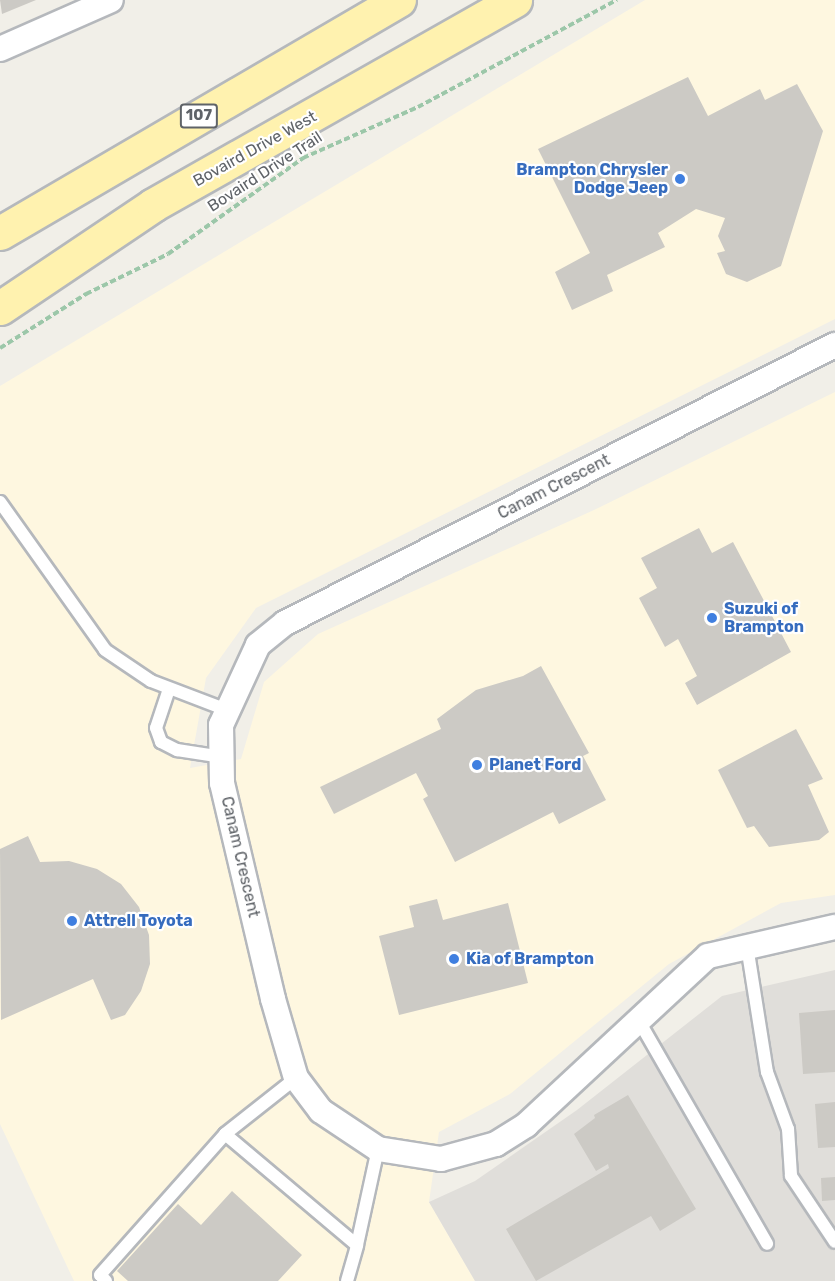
<!DOCTYPE html>
<html>
<head>
<meta charset="utf-8">
<style>
  body { margin:0 }
  #map { position:relative; width:835px; height:1281px; overflow:hidden; background:#f1efe8; font-family:Rubik,sans-serif }
  div>[style] { position:absolute }
  .commercial>* { inset:0; background:#fef7e0 }
  .industrial>* { inset:0; background:#e0deda }
  .building>* { inset:0; background:#cccac5 }
  .path>* { height:4px; margin-top:-2px; transform-origin:0; background:repeating-linear-gradient(90deg,#9cc7a9 0 6px,transparent 0 9px) }
  .roads { filter:drop-shadow(2px 0 #b5b8bc) drop-shadow(-2px 0 #b5b8bc) drop-shadow(0 2px #b5b8bc) drop-shadow(0 -2px #b5b8bc) }
  .lane>* { height:12px; margin:-6px; padding:0 6px; transform-origin:6px; border-radius:6px; background:#fff }
  .street>* { height:24px; margin:-12px; padding:0 12px; transform-origin:12px; border-radius:12px; background:#fff }
  .primary>* { height:33px; margin:-16.5px; padding:0 16.5px; transform-origin:16.5px; border-radius:16.5px; background:#fff2af }
  .dots>* { width:16px; height:16px; translate:-50% -50%; box-sizing:border-box; border:3px solid #fff; border-radius:50% }
  span { translate:-50% -50%; white-space:nowrap; text-align:center; line-height:1.15; -webkit-text-stroke:4.5px #fff; paint-order:stroke }
  .shield-label span { padding:2px 4px; background:#fff; border:2px solid; border-radius:4px; -webkit-text-stroke-width:0 }
  .shield-label { font-size:15px; color:#5f6368; font-weight:700 }
  .street-label { font-size:16px; color:#5f6368 }
  .shop-label { font-size:16px; color:#366cbe; font-weight:700 }
  .right { translate:-100% -50%; text-align:right }
  .left { translate:0 -50%; text-align:left }
</style>
</head>
<body>
<div id="map">
  <div class="commercial">
    <div style="clip-path:polygon(645px 0,835px 0,835px 319px,256px 608px,206px 678px,190px 768px,241px 759px,264px 682px,318px 634px,594px 510px,835px 392px,835px 895px,781px 903px,669px 964px,510px 1094px,439px 1132px,429px 1202px,475px 1281px,74px 1281px,0 1124px,0 386px)"></div>
  </div>
  <div class="industrial">
    <div style="clip-path:polygon(835px 970px,835px 1281px,475px 1281px,429px 1202px,475px 1181px,577px 1110px,722px 996px)"></div>
  </div>
  <div class="building">
    <div style="clip-path:polygon(0 0,36px 0,2px 14px)"></div>
    <div style="clip-path:polygon(688px 77px,708px 116px,760px 89px,765px 100px,797px 84px,823px 131px,781px 266px,747px 282px,726px 274px,717px 253px,725px 251px,718px 236px,725px 218px,696px 209px,658px 233px,665px 247px,607px 275px,613px 291px,572px 310px,555px 272px,590px 253px,538px 149px)"></div>
    <div style="clip-path:polygon(699px 528px,712px 553px,733px 542px,791px 652px,697px 705px,685px 683px,697px 676px,678px 639px,665px 647px,639px 598px,657px 588px,641px 558px)"></div>
    <div style="clip-path:polygon(541px 666px,589px 753px,583px 756px,606px 800px,559px 824px,553px 812px,455px 862px,423px 799px,428px 796px,416px 773px,334px 814px,320px 787px,441px 729px,437px 719px,476px 690px,523px 676px)"></div>
    <div style="clip-path:polygon(796px 729px,823px 779px,808px 785px,829px 832px,819px 840px,769px 847px,754px 826px,747px 828px,718px 770px)"></div>
    <div style="clip-path:polygon(28px 836px,40px 862px,69px 861px,97px 869px,121px 884px,139px 907px,149px 935px,150px 964px,141px 991px,125px 1015px,111px 1020px,93px 979px,1px 1020px,0 849px)"></div>
    <div style="clip-path:polygon(437px 899px,443px 920px,508px 903px,528px 983px,399px 1015px,379px 936px,414px 927px,409px 906px)"></div>
    <div style="clip-path:polygon(835px 1010px,835px 1072px,803px 1074px,799px 1013px)"></div>
    <div style="clip-path:polygon(628px 1095px,696px 1209px,660px 1231px,651px 1216px,536px 1281px,506px 1229px,609px 1168px,608px 1164px,596px 1171px,574px 1134px,595px 1118px,594px 1115px)"></div>
    <div style="clip-path:polygon(835px 1102px,835px 1147px,818px 1148px,815px 1104px)"></div>
    <div style="clip-path:polygon(835px 1177px,835px 1200px,822px 1201px,821px 1178px)"></div>
    <div style="clip-path:polygon(232px 1191px,302px 1255px,278px 1281px,128px 1281px,117px 1271px,178px 1204px,201px 1225px)"></div>
  </div>
  <div class="path">
    <div style="left:0;top:348px;width:102px;rotate:-32.1deg"></div>
    <div style="left:86px;top:294px;width:91px;rotate:-26deg"></div>
    <div style="left:168px;top:254px;width:166px;rotate:-35.4deg"></div>
    <div style="left:303px;top:158px;width:126px;rotate:-23.9deg"></div>
    <div style="left:418px;top:107px;width:226px;rotate:-28.3deg"></div>
  </div>
  <div class="roads">
    <div class="lane">
      <div style="left:0;top:502px;width:181px;rotate:54.6deg"></div>
      <div style="left:105px;top:650px;width:55px;rotate:34deg"></div>
      <div style="left:151px;top:681px;width:81px;rotate:20.9deg"></div>
      <div style="left:169px;top:689px;width:41px;rotate:108.4deg"></div>
      <div style="left:156px;top:728px;width:15px;rotate:70deg"></div>
      <div style="left:161px;top:742px;width:18px;rotate:27deg"></div>
      <div style="left:177px;top:750px;width:46px;rotate:8.8deg"></div>
      <div style="left:747px;top:946px;width:128px;rotate:81deg"></div>
      <div style="left:767px;top:1072px;width:61px;rotate:69.8deg"></div>
      <div style="left:788px;top:1129px;width:47px;rotate:86.3deg"></div>
      <div style="left:791px;top:1176px;width:79px;rotate:56.3deg"></div>
      <div style="left:639px;top:1021px;width:257px;rotate:60.1deg"></div>
      <div style="left:296px;top:1078px;width:90px;rotate:141.7deg"></div>
      <div style="left:225px;top:1134px;width:172px;rotate:40.1deg"></div>
      <div style="left:357px;top:1245px;width:98px;rotate:-77.7deg"></div>
      <div style="left:106px;top:1281px;width:8px;rotate:-135deg"></div>
      <div style="left:100px;top:1275px;width:188px;rotate:-48.4deg"></div>
      <div style="left:347px;top:1281px;width:37px;rotate:-74deg"></div>
    </div>
    <div class="street">
      <div style="left:0;top:49px;width:121px;rotate:-23.8deg"></div>
      <div style="left:835px;top:345px;width:616px;rotate:153.19deg"></div>
      <div style="left:285px;top:623px;width:35px;rotate:141deg"></div>
      <div style="left:258px;top:645px;width:88px;rotate:114.8deg"></div>
      <div style="left:221px;top:725px;width:58px;rotate:89deg"></div>
      <div style="left:222px;top:783px;width:222px;rotate:76.7deg"></div>
      <div style="left:273px;top:999px;width:82px;rotate:73.8deg"></div>
      <div style="left:296px;top:1078px;width:41px;rotate:52.9deg"></div>
      <div style="left:321px;top:1111px;width:69px;rotate:33.7deg"></div>
      <div style="left:378px;top:1149px;width:64px;rotate:9deg"></div>
      <div style="left:441px;top:1159px;width:57px;rotate:-15.3deg"></div>
      <div style="left:496px;top:1144px;width:36px;rotate:-32deg"></div>
      <div style="left:526px;top:1125px;width:248px;rotate:-42.9deg"></div>
      <div style="left:708px;top:956px;width:130px;rotate:-12.9deg"></div>
    </div>
    <div class="primary">
      <div style="left:0;top:233px;width:462px;rotate:-30.3deg"></div>
      <div style="left:0;top:308px;width:184px;rotate:-33.9deg"></div>
      <div style="left:153px;top:205px;width:416px;rotate:-29.5deg"></div>
    </div>
  </div>
  <div class="dots">
    <div style="left:680px;top:179px;background:#3f7fe0"></div>
    <div style="left:712px;top:618px;background:#3f7fe0"></div>
    <div style="left:477px;top:765px;background:#3f7fe0"></div>
    <div style="left:72px;top:921px;background:#3f7fe0"></div>
    <div style="left:454px;top:959px;background:#3f7fe0"></div>
  </div>
  <div class="shield-label">
    <span style="left:199px;top:116px">107</span>
  </div>
  <div class="street-label">
    <span style="left:255px;top:149px;rotate:-29deg">Bovaird Drive West</span>
    <span style="left:265px;top:172px;rotate:-33deg">Bovaird Drive Trail</span>
    <span style="left:554px;top:487px;rotate:-27deg">Canam Crescent</span>
    <span style="left:240px;top:857px;rotate:77deg">Canam Crescent</span>
  </div>
  <div class="shop-label">
    <span class="right" style="left:668px;top:179px">Brampton Chrysler<br>Dodge Jeep</span>
    <span class="left" style="left:724px;top:618px">Suzuki of<br>Brampton</span>
    <span class="left" style="left:489px;top:765px">Planet Ford</span>
    <span class="left" style="left:84px;top:921px">Attrell Toyota</span>
    <span class="left" style="left:466px;top:959px">Kia of Brampton</span>
  </div>
</div>
</body>
</html>
